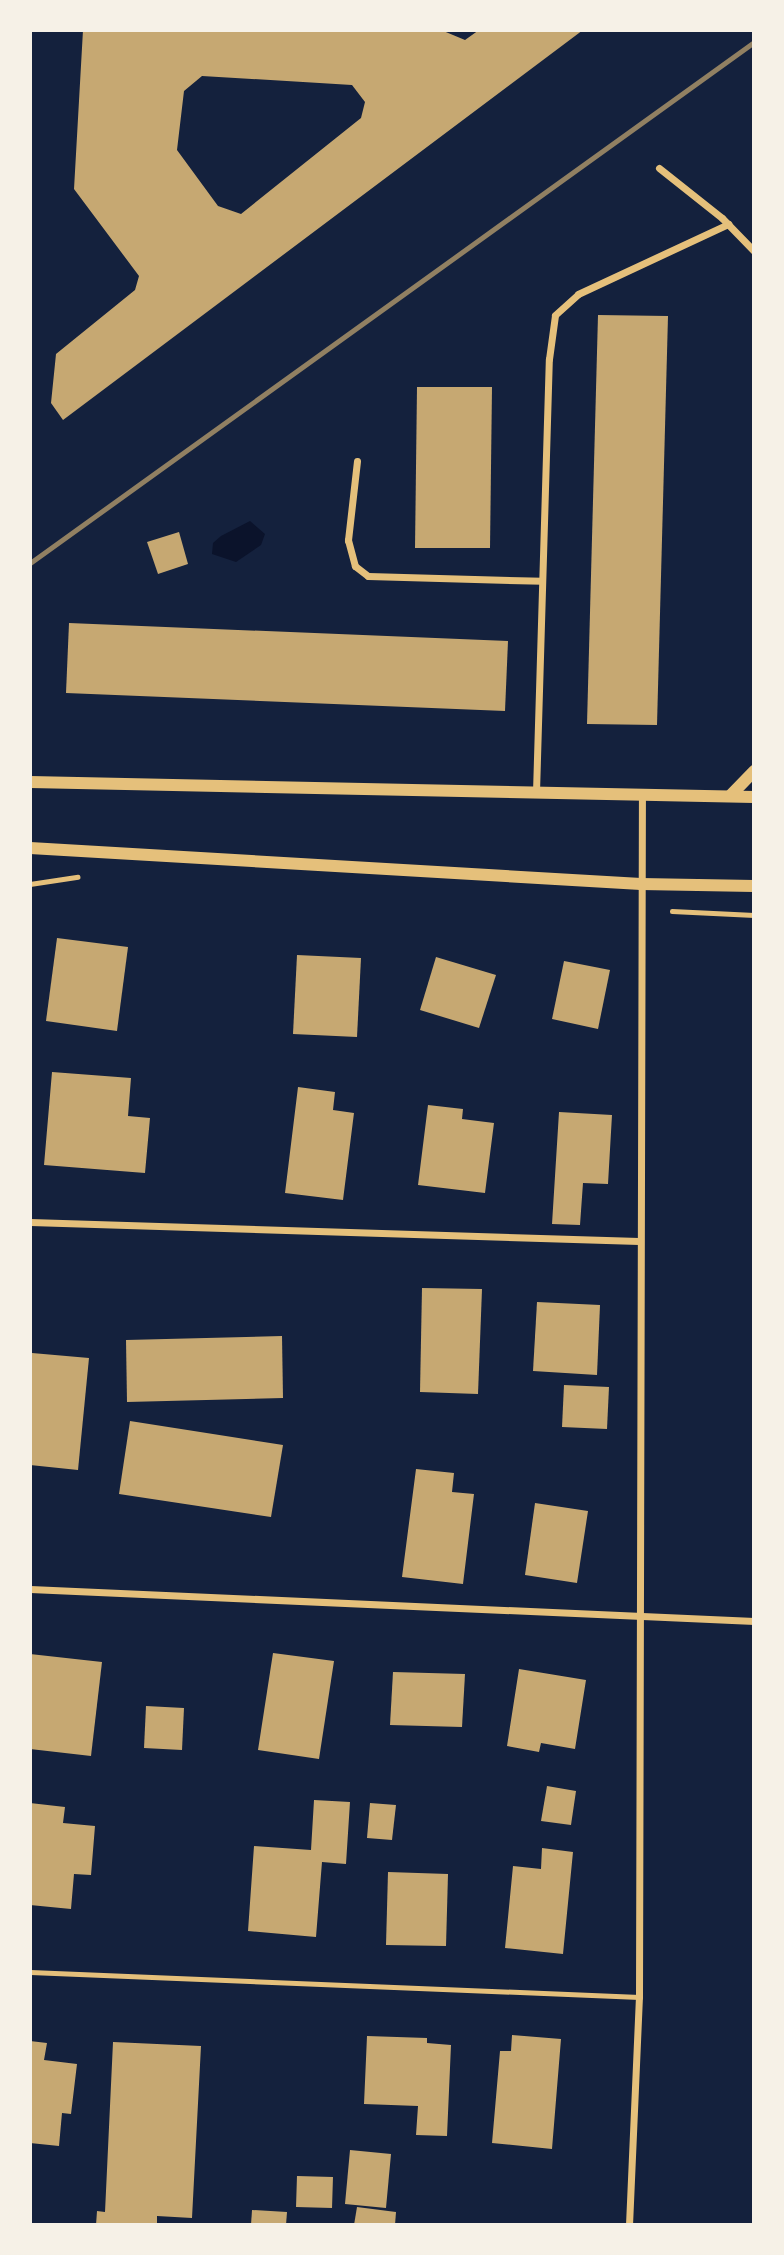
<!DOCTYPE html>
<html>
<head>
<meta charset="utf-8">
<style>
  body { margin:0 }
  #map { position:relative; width:784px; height:2255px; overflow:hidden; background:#14213d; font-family:"IBM Plex Sans",sans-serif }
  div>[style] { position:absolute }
  .water>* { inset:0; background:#0b132b }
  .building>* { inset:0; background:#c6a872 }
  .path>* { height:4.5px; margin:-2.25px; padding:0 2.25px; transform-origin:2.25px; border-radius:2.25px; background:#e5c07b }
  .service>* { height:5px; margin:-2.5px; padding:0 2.5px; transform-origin:2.5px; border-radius:2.5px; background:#e5c07b }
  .minor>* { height:7px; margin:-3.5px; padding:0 3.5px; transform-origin:3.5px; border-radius:3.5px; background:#e5c07b }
  .tertiary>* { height:12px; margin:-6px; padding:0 6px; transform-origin:6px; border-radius:6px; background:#e5c07b }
  .rail>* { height:5px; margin:-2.5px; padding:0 2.5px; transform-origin:2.5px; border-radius:2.5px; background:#918062 }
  span { translate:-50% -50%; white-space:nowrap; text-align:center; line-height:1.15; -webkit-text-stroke:5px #f6f1e7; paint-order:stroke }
  .frame { position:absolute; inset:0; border:32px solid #f6f1e7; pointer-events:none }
</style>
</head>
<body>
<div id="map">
  <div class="water">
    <div style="clip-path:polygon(250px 521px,265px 534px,261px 545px,236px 562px,212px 554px,213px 543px,221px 536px)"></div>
  </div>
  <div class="building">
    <div style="clip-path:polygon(evenodd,83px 30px,441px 30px,465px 40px,479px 30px,583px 30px,63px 420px,51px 403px,56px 354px,135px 290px,139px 276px,74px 189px,83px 30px,202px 76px,352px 85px,365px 102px,361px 118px,241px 214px,218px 206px,177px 150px,184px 91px,202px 76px)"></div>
    <div style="clip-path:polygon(598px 315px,668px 316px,657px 725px,587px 724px)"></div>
    <div style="clip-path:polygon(417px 387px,492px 387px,490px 548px,415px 548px)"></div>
    <div style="clip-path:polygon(179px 532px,188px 564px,158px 574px,147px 542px)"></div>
    <div style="clip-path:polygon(69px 623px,508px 641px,505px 711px,66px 693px)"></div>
    <div style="clip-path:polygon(57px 938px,128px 947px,117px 1031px,46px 1021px)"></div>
    <div style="clip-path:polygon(297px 955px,361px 958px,357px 1037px,293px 1034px)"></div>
    <div style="clip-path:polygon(436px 957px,496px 975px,479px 1028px,420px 1010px)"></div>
    <div style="clip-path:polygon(564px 961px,610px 970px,598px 1029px,552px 1019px)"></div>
    <div style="clip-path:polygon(52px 1072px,131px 1078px,128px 1116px,150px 1118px,145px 1173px,44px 1165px)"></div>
    <div style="clip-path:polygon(298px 1087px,335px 1092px,333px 1110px,354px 1113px,343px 1200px,285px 1193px)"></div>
    <div style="clip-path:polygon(428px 1105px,463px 1109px,462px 1119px,494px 1123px,485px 1193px,418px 1185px)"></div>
    <div style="clip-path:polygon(559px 1112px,612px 1115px,608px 1184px,583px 1183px,580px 1225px,552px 1224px)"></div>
    <div style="clip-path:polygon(422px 1288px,482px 1289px,478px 1394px,420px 1392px)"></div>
    <div style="clip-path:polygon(537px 1302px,600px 1305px,597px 1375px,533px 1371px)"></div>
    <div style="clip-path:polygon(282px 1336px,283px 1398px,127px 1402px,126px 1340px)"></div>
    <div style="clip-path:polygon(32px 1353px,89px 1358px,78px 1470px,30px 1465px)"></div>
    <div style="clip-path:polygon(564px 1385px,609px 1387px,607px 1429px,562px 1427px)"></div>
    <div style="clip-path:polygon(130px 1421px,283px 1445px,271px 1517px,119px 1494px)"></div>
    <div style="clip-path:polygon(416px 1469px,454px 1473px,452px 1492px,474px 1494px,463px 1584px,402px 1577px)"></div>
    <div style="clip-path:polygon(535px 1503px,588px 1511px,577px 1583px,525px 1575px)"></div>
    <div style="clip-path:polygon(273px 1653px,334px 1661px,319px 1759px,258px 1750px)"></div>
    <div style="clip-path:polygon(30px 1654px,102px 1662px,91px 1756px,30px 1749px)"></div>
    <div style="clip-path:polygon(519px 1669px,586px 1680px,575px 1749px,541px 1743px,539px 1752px,507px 1746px)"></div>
    <div style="clip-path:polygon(393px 1672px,465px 1674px,462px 1727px,390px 1725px)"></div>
    <div style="clip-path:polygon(146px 1706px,184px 1708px,182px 1750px,144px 1748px)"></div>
    <div style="clip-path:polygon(547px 1786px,576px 1791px,571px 1825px,541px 1821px)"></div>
    <div style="clip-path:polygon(314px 1800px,350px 1802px,346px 1864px,322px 1862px,316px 1937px,248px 1931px,254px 1846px,311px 1850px)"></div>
    <div style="clip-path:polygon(30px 1803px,65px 1807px,63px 1823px,95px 1826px,91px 1875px,74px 1874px,71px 1909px,30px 1905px)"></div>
    <div style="clip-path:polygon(370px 1803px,396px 1805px,392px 1840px,367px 1838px)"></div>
    <div style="clip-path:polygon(542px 1848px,573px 1852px,563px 1954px,505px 1948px,513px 1866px,541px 1869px)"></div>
    <div style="clip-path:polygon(388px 1872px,448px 1874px,446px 1946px,386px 1945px)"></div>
    <div style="clip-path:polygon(512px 2035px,561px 2039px,552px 2149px,492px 2143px,500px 2051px,511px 2051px)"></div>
    <div style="clip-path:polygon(367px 2036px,427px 2038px,427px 2043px,451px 2045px,447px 2136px,416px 2135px,418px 2106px,364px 2104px)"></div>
    <div style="clip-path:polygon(30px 2041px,47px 2043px,44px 2060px,77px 2064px,71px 2114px,62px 2113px,59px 2146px,30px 2143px)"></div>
    <div style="clip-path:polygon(113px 2042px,201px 2046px,192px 2218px,157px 2216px,157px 2224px,150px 2225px,96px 2225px,97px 2211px,105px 2212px)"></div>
    <div style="clip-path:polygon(350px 2150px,391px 2154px,386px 2208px,345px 2204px)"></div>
    <div style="clip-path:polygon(297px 2176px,333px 2177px,332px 2208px,296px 2207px)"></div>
    <div style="clip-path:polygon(357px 2207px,396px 2212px,395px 2225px,354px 2225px)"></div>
    <div style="clip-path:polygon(252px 2210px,287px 2212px,286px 2225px,251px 2225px)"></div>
  </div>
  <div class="path">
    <div style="left:30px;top:884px;width:48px;rotate:-8.5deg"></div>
    <div style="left:672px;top:911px;width:82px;rotate:2.8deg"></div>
  </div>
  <div class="service">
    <div style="left:30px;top:1972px;width:610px;rotate:2.35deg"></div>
  </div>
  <div class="minor">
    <div style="left:659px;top:168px;width:80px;rotate:38.4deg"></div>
    <div style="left:722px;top:218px;width:46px;rotate:45.9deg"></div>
    <div style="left:357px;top:461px;width:80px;rotate:96.5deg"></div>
    <div style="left:348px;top:540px;width:27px;rotate:75deg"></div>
    <div style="left:355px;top:566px;width:16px;rotate:38deg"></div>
    <div style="left:368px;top:576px;width:174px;rotate:1.6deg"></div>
    <div style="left:536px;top:792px;width:433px;rotate:-88.3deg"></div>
    <div style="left:549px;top:359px;width:44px;rotate:-82.2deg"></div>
    <div style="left:555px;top:315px;width:31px;rotate:-42deg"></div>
    <div style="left:578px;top:294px;width:166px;rotate:-25deg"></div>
    <div style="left:30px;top:1222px;width:609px;rotate:1.79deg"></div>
    <div style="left:30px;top:1589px;width:725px;rotate:2.53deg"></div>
    <div style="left:629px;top:2225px;width:228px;rotate:-87.5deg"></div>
    <div style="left:639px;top:1997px;width:1203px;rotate:-89.86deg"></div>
  </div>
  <div class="tertiary">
    <div style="left:30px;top:782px;width:724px;rotate:1.19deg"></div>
    <div style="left:730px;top:796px;width:35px;rotate:-46deg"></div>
    <div style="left:30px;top:848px;width:612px;rotate:3.37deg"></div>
    <div style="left:641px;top:884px;width:113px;rotate:1deg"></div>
  </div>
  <div class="rail">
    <div style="left:30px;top:563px;width:892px;rotate:-35.74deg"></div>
  </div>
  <div class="frame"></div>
</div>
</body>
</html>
